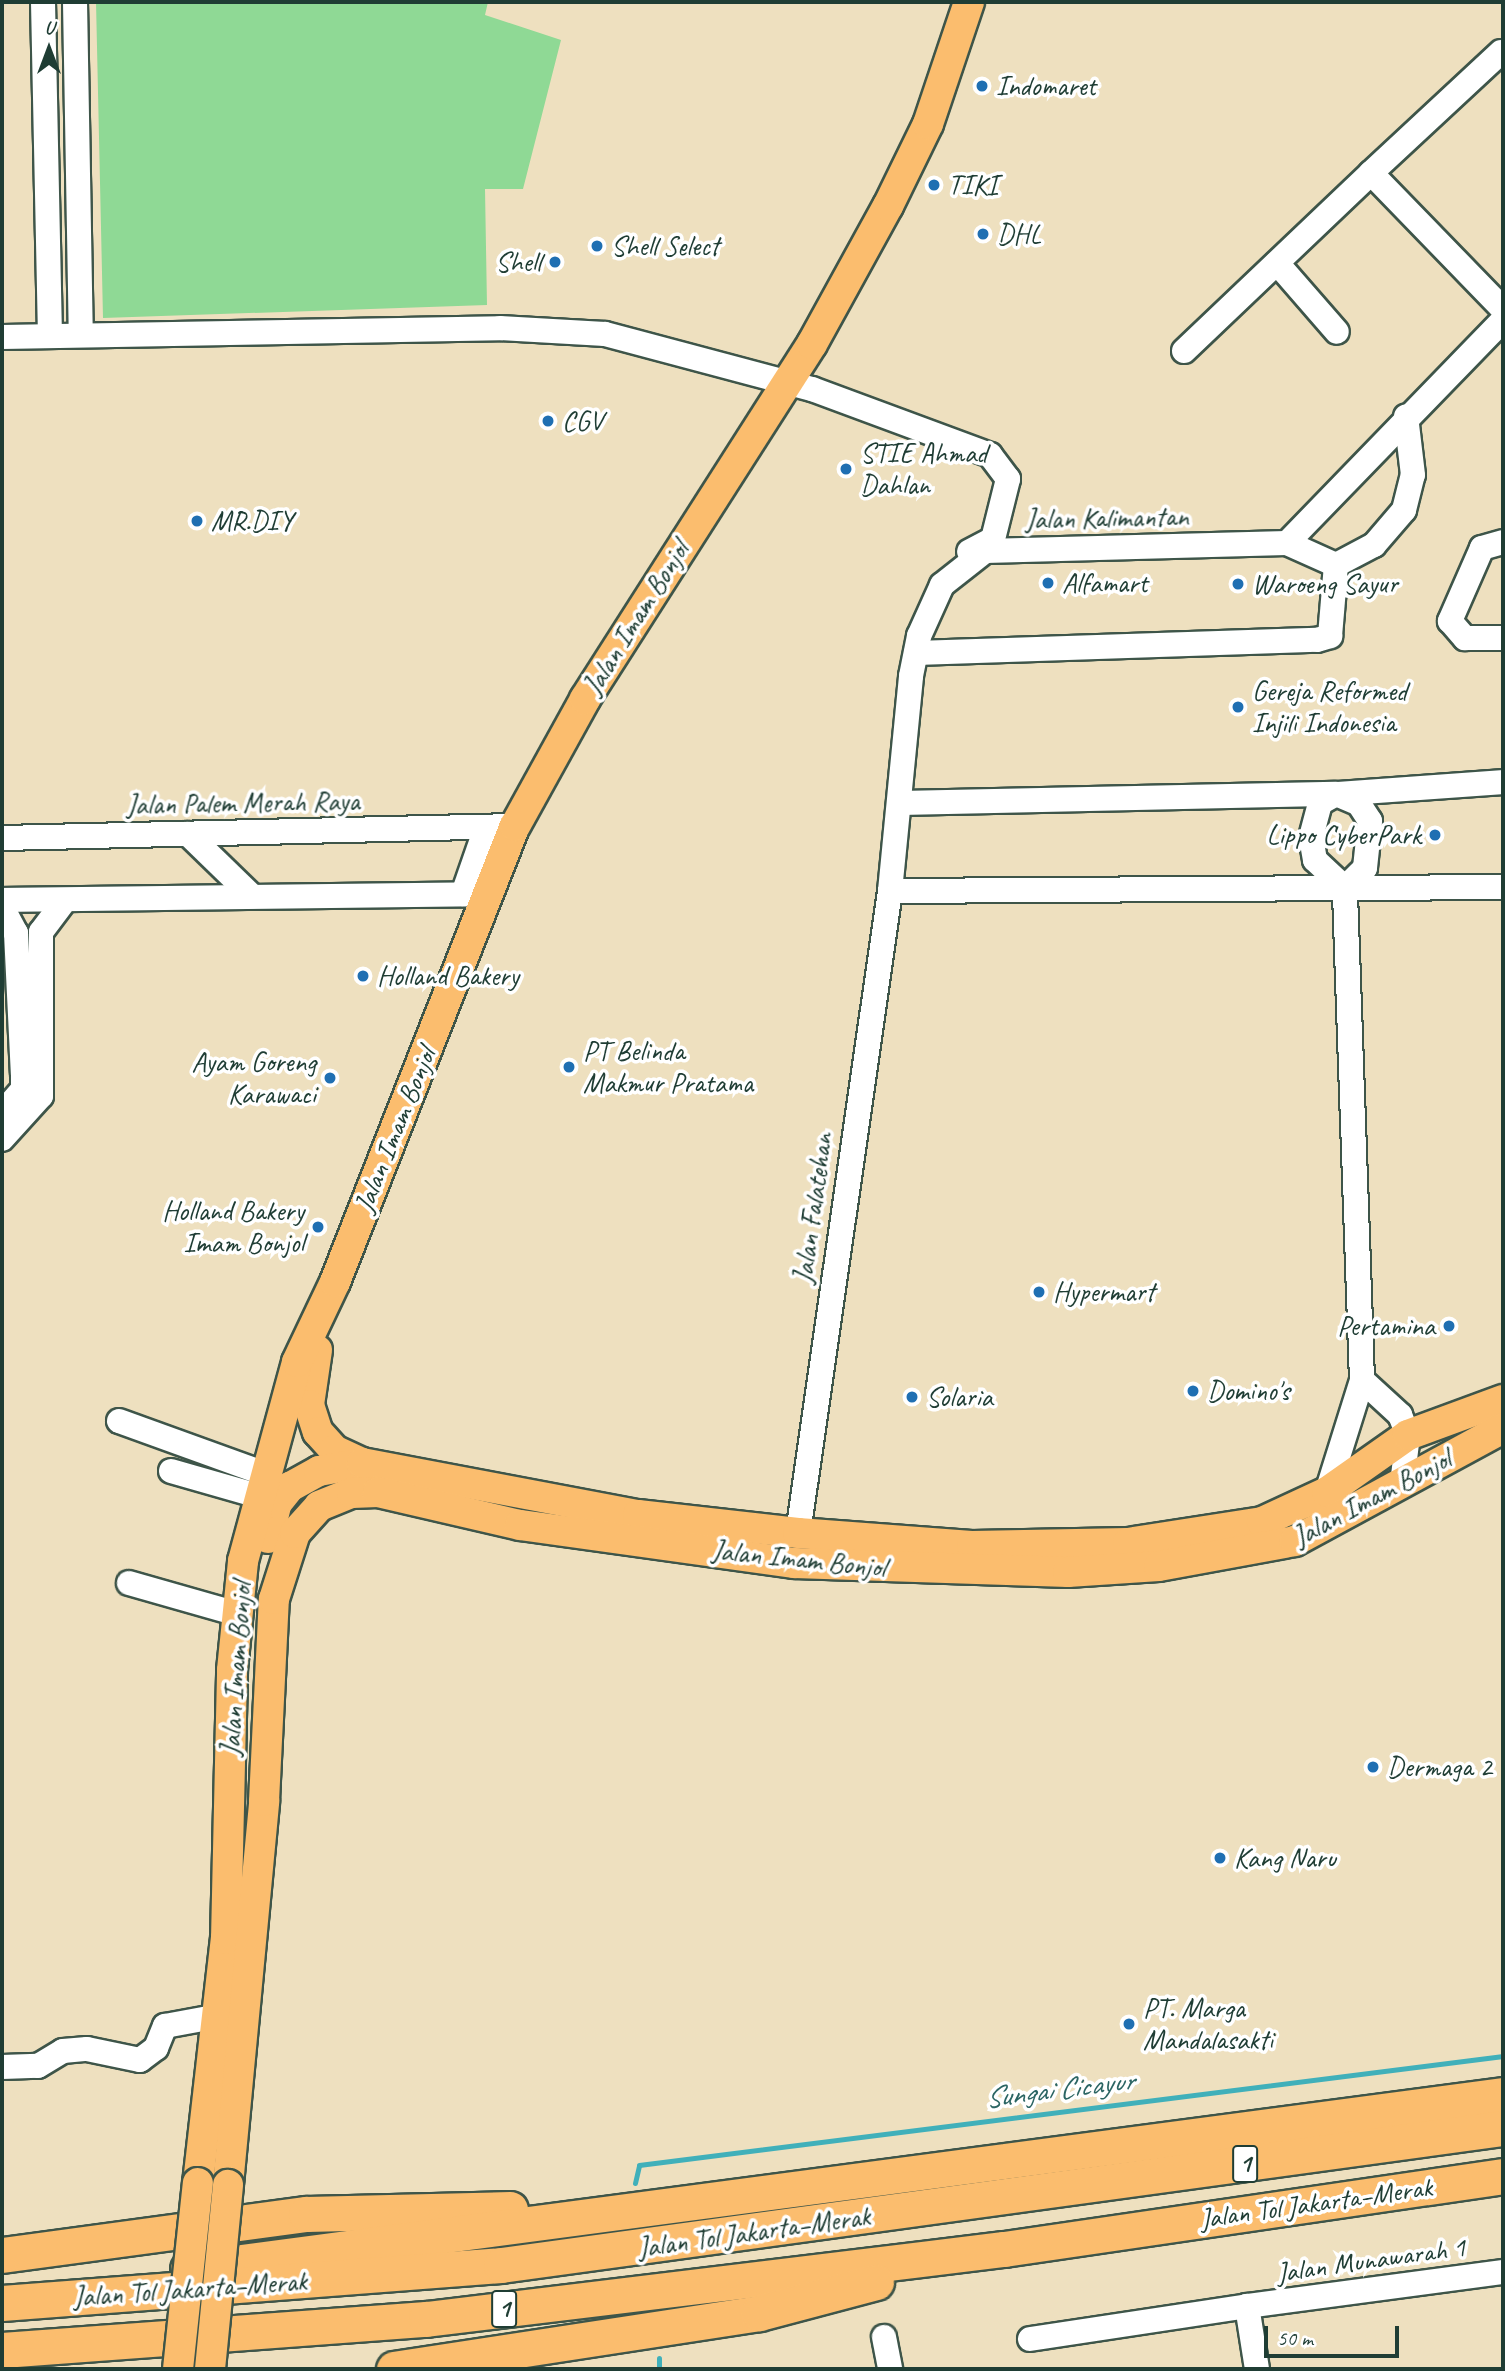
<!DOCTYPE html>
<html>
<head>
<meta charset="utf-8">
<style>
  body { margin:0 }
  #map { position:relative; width:1505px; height:2371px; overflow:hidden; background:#eee0bf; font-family:Caveat,sans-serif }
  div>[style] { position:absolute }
  .green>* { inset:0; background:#8fd995 }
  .stream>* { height:5px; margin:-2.5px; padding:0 2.5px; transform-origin:2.5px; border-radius:2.5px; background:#40b0ba }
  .roads { filter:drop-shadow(2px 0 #3e5549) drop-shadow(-2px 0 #3e5549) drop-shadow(0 2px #3e5549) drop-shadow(0 -2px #3e5549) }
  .minor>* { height:24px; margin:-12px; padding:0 12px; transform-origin:12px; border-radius:12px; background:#fff }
  .major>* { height:30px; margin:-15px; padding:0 15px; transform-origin:15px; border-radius:15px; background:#fbbd6e }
  .highway>* { height:35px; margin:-17.5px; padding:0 17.5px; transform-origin:17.5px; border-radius:17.5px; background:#fbbd6e }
  .bridges { filter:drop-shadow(2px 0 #3e5549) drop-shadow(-2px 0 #3e5549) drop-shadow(0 2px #3e5549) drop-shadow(0 -2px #3e5549) }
  .major-bridge>* { height:30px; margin:-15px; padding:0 15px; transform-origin:15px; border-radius:15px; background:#fbbd6e }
  .dots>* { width:19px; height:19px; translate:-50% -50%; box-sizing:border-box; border:4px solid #fff; border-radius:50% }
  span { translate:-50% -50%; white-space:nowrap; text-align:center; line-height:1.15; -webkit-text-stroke:7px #fff; paint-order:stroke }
  .shield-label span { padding:2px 5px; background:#fff; border:2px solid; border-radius:5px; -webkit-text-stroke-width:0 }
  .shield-label { font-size:26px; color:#1f3d34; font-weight:700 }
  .poi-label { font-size:28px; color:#1f3d34 }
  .left { translate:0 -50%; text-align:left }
  .right { translate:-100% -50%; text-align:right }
  .street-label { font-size:28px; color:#1f3d34 }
  .water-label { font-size:30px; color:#2b6563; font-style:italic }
  .frame { position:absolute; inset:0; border:4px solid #1f3d34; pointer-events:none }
  .north { position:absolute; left:14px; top:14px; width:70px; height:70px; -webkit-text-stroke:5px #fff; paint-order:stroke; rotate:0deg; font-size:19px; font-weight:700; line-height:28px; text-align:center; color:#1f3d34 }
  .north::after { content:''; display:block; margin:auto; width:24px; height:32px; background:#1f3d34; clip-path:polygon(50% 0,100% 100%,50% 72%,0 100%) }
  .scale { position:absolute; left:1264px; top:2326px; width:135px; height:32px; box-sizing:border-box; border:4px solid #1f3d34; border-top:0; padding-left:9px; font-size:21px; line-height:24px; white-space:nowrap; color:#1f3d34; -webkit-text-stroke:5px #fff; paint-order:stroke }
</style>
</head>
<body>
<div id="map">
  <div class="green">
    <div style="clip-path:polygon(96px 2px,488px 2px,485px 15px,561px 40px,523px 189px,485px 189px,487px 305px,103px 318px)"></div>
  </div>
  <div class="stream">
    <div style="left:635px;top:2183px;width:18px;rotate:-77deg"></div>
    <div style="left:639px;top:2165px;width:871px;rotate:-7.19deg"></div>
    <div style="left:659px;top:2358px;width:11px;rotate:90deg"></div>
  </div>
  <div class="roads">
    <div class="minor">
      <div style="left:43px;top:2px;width:334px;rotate:88.8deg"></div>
      <div style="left:75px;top:2px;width:333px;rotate:89deg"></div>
      <div style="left:1501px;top:52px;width:178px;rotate:137.1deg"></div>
      <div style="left:1371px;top:173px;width:190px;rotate:45.9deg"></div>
      <div style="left:1277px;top:263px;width:91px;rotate:49deg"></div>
      <div style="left:2px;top:337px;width:498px;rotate:-1deg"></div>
      <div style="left:500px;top:328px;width:105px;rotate:3.3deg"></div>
      <div style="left:605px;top:334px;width:214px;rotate:14.9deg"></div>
      <div style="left:812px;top:389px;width:190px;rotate:20.3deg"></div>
      <div style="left:990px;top:455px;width:30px;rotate:53deg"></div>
      <div style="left:1008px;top:479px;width:62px;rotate:104deg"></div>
      <div style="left:993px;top:539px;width:27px;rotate:152deg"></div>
      <div style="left:1184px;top:351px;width:258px;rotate:-43.6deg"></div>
      <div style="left:1503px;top:542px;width:22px;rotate:164deg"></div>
      <div style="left:1482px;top:548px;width:80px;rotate:113.7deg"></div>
      <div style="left:1450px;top:621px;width:23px;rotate:49deg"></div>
      <div style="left:1465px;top:638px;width:38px"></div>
      <div style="left:1287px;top:543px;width:310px;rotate:-45.9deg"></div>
      <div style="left:1336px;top:565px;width:43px;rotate:-27.8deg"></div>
      <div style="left:1374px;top:545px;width:46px;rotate:-49.4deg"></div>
      <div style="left:1404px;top:510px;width:36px;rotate:-76deg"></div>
      <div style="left:1413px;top:475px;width:59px;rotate:-96.8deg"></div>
      <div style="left:916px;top:653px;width:401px;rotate:-1.9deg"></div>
      <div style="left:1317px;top:640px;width:14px;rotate:-17deg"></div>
      <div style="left:1330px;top:636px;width:71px;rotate:-85.2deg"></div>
      <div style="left:900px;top:803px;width:436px;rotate:-1.2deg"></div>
      <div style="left:1336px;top:794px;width:25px;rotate:23deg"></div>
      <div style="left:1359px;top:804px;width:20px;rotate:57deg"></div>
      <div style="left:1370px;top:821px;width:47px;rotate:96.1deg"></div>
      <div style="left:1365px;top:868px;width:28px;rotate:135deg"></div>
      <div style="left:188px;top:834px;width:89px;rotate:44.1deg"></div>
      <div style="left:2px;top:838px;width:513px;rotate:-1.34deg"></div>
      <div style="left:1345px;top:888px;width:41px;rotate:-137deg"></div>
      <div style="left:1315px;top:860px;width:23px;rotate:-100deg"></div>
      <div style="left:1311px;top:837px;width:35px;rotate:-75deg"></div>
      <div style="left:1320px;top:803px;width:18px;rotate:-29deg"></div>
      <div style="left:1336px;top:794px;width:167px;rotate:-4.1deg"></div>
      <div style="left:890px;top:891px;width:613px;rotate:-0.37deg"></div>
      <div style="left:463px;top:894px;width:70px;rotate:-70.8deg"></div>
      <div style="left:2px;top:900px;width:484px;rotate:-0.7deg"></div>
      <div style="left:2px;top:907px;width:30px;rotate:62deg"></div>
      <div style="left:16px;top:933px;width:141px;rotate:87.2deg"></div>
      <div style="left:23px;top:1074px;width:15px;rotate:90deg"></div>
      <div style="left:23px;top:1089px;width:32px;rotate:131deg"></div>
      <div style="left:2px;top:1139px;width:58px;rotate:-47.8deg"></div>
      <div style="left:41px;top:1096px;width:164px;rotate:-90deg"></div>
      <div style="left:41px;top:932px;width:40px;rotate:-53deg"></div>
      <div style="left:1362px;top:1380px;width:52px;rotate:42.6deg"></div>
      <div style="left:1400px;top:1415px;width:22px;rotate:68deg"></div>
      <div style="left:1408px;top:1435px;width:49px;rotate:97deg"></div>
      <div style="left:119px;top:1421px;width:153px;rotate:19.9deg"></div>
      <div style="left:171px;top:1471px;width:91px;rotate:16deg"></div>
      <div style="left:1327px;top:1492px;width:117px;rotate:-72.6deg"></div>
      <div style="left:1362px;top:1380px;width:492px;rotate:-92deg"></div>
      <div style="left:798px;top:1533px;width:649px;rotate:-81.84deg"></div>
      <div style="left:890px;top:891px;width:216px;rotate:-84.4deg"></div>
      <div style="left:911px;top:676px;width:41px;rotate:-78.7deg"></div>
      <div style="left:919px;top:636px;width:56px;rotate:-65.7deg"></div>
      <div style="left:942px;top:585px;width:55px;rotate:-38.3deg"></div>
      <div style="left:985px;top:551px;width:302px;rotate:-1.5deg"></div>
      <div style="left:1287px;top:543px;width:54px;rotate:24.2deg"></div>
      <div style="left:129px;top:1583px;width:113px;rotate:15.9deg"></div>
      <div style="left:2px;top:2067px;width:36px;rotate:-2deg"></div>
      <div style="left:38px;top:2066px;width:29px;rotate:-31deg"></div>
      <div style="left:63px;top:2051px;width:24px;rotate:-5deg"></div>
      <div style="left:87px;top:2049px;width:54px;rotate:11.7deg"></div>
      <div style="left:140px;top:2060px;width:20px;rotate:-37deg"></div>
      <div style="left:156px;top:2048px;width:24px;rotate:-68deg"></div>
      <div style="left:165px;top:2026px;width:55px;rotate:-10.5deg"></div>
      <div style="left:884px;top:2337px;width:33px;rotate:79deg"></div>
      <div style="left:1030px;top:2339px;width:219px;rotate:-8.6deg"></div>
      <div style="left:1257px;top:2369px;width:64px;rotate:-99deg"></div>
      <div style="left:1247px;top:2306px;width:258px;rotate:-7.6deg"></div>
    </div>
    <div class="major">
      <div style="left:317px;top:1350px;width:56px;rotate:98.3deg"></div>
      <div style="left:309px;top:1405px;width:28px;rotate:72deg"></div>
      <div style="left:318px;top:1432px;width:24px;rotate:48deg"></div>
      <div style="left:334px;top:1450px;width:31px;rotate:25deg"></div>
      <div style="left:268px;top:1538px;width:36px;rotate:-76deg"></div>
      <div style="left:277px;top:1503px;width:21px;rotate:-51deg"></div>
      <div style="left:290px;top:1487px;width:33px;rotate:-29deg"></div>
      <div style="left:319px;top:1471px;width:44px;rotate:-10.5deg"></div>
      <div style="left:362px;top:1463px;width:281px;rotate:10.7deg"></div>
      <div style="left:638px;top:1515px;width:161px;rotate:6.4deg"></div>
      <div style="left:798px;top:1533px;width:174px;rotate:4.3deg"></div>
      <div style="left:972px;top:1546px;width:156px;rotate:-1.1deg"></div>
      <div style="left:1128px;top:1543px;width:136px;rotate:-8.9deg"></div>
      <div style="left:1262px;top:1522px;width:72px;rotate:-24.8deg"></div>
      <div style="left:1327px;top:1492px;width:99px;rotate:-35.1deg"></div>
      <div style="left:1408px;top:1435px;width:101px;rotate:-20.2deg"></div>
      <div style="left:198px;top:2183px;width:246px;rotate:-83.5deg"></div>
      <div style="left:226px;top:1939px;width:269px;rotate:-88.7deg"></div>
      <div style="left:232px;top:1670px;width:110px;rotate:-84.2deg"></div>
      <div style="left:243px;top:1561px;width:206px;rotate:-74.8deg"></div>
      <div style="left:297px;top:1362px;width:89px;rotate:-64.6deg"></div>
      <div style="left:335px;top:1282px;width:490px;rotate:-68.5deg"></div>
      <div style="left:515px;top:826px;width:145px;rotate:-61.1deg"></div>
      <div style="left:585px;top:699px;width:421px;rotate:-57.4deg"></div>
      <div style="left:812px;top:344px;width:158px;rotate:-61.2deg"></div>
      <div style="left:888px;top:206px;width:91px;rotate:-64deg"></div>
      <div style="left:928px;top:124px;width:129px;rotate:-71.4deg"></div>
      <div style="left:228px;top:2185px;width:386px;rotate:-84.6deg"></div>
      <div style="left:264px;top:1801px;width:202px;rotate:-87.2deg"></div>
      <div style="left:274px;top:1599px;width:69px;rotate:-72.3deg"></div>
      <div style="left:295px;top:1533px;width:36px;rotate:-48deg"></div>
      <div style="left:319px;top:1506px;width:35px;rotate:-22deg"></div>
      <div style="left:352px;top:1493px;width:26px;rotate:-2deg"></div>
      <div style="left:378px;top:1492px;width:146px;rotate:13.1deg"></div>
      <div style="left:520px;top:1525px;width:277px;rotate:7.9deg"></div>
      <div style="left:794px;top:1563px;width:274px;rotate:1.9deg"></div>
      <div style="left:1068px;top:1572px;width:91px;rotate:-3.8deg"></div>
      <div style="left:1159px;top:1566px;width:138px;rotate:-10.4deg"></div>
      <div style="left:1295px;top:1541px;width:237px;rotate:-28.5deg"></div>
    </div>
    <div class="highway">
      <div style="left:2px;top:2255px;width:307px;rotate:-7.7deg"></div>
      <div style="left:306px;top:2214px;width:204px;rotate:-1.4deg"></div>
      <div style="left:188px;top:2269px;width:1326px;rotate:-7.54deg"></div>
      <div style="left:2px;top:2303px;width:500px;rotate:-4.35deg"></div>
      <div style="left:501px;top:2265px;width:1011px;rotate:-7.79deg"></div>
      <div style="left:2px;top:2350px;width:425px;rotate:-4.2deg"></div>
      <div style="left:426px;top:2319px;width:582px;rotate:-6.91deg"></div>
      <div style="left:1004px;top:2249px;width:504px;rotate:-8.32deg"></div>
      <div style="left:394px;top:2369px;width:369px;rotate:-8.7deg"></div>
      <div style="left:759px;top:2313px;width:121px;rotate:-14.8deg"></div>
    </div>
  </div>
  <div class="bridges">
    <div class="major-bridge">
      <div style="left:178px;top:2369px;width:187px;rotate:-83.9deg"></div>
      <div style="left:210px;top:2369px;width:185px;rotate:-84.4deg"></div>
    </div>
  </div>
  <div class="dots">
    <div style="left:982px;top:86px;background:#1f6fb2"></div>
    <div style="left:934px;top:185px;background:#1f6fb2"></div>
    <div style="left:983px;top:234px;background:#1f6fb2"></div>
    <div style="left:597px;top:246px;background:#1f6fb2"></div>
    <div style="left:555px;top:262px;background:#1f6fb2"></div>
    <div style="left:548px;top:421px;background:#1f6fb2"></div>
    <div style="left:846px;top:469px;background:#1f6fb2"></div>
    <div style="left:197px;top:521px;background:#1f6fb2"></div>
    <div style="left:1048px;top:583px;background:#1f6fb2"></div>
    <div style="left:1238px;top:584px;background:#1f6fb2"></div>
    <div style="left:1238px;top:707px;background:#1f6fb2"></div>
    <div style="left:1435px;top:835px;background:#1f6fb2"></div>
    <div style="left:363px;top:976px;background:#1f6fb2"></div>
    <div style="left:569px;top:1067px;background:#1f6fb2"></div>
    <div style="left:330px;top:1078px;background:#1f6fb2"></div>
    <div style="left:318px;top:1227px;background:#1f6fb2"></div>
    <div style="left:1039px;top:1292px;background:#1f6fb2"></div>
    <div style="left:1449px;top:1326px;background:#1f6fb2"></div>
    <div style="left:1193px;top:1391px;background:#1f6fb2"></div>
    <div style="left:912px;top:1397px;background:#1f6fb2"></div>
    <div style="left:1373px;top:1767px;background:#1f6fb2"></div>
    <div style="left:1220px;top:1858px;background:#1f6fb2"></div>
    <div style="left:1129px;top:2024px;background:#1f6fb2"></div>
  </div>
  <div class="shield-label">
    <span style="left:1245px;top:2164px">1</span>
    <span style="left:504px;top:2309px">1</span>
  </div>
  <div class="poi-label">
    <span class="left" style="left:996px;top:86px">Indomaret</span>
    <span class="left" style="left:948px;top:185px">TIKI</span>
    <span class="left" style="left:997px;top:234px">DHL</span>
    <span class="left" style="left:611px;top:246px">Shell Select</span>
    <span class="right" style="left:541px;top:262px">Shell</span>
    <span class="left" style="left:562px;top:421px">CGV</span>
    <span class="left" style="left:860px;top:469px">STIE Ahmad<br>Dahlan</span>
    <span class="left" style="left:211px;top:521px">MR.DIY</span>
    <span class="left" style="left:1062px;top:583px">Alfamart</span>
    <span class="left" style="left:1252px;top:584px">Waroeng Sayur</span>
    <span class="left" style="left:1252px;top:707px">Gereja Reformed<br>Injili Indonesia</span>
    <span class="right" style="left:1421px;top:835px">Lippo CyberPark</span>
    <span class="left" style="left:377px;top:976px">Holland Bakery</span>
    <span class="left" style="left:583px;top:1067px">PT Belinda<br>Makmur Pratama</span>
    <span class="right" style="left:316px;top:1078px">Ayam Goreng<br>Karawaci</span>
    <span class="right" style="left:304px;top:1227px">Holland Bakery<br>Imam Bonjol</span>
    <span class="left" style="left:1053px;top:1292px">Hypermart</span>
    <span class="right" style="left:1435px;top:1326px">Pertamina</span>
    <span class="left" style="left:1207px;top:1391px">Domino's</span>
    <span class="left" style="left:926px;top:1397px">Solaria</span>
    <span class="left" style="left:1387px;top:1767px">Dermaga 2</span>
    <span class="left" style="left:1234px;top:1858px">Kang Naru</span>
    <span class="left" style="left:1143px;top:2024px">PT. Marga<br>Mandalasakti</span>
  </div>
  <div class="street-label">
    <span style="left:1107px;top:518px;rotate:-1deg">Jalan Kalimantan</span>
    <span style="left:636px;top:618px;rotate:-58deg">Jalan Imam Bonjol</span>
    <span style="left:243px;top:803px;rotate:-1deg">Jalan Palem Merah Raya</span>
    <span style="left:395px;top:1130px;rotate:-68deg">Jalan Imam Bonjol</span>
    <span style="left:813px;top:1208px;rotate:-82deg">Jalan Falatehan</span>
    <span style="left:1372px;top:1498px;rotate:-28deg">Jalan Imam Bonjol</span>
    <span style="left:799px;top:1559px;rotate:6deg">Jalan Imam Bonjol</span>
    <span style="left:236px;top:1669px;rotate:-86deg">Jalan Imam Bonjol</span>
    <span style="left:1316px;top:2203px;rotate:-8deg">Jalan Tol Jakarta–Merak</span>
    <span style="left:754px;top:2232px;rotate:-8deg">Jalan Tol Jakarta–Merak</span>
    <span style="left:1371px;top:2260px;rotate:-8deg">Jalan Munawarah 1</span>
    <span style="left:190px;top:2289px;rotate:-4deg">Jalan Tol Jakarta–Merak</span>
  </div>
  <div class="water-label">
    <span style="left:1059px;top:2089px;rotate:-7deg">Sungai Cicayur</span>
  </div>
  <div class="frame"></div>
  <div class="north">U</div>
  <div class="scale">50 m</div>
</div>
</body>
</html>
